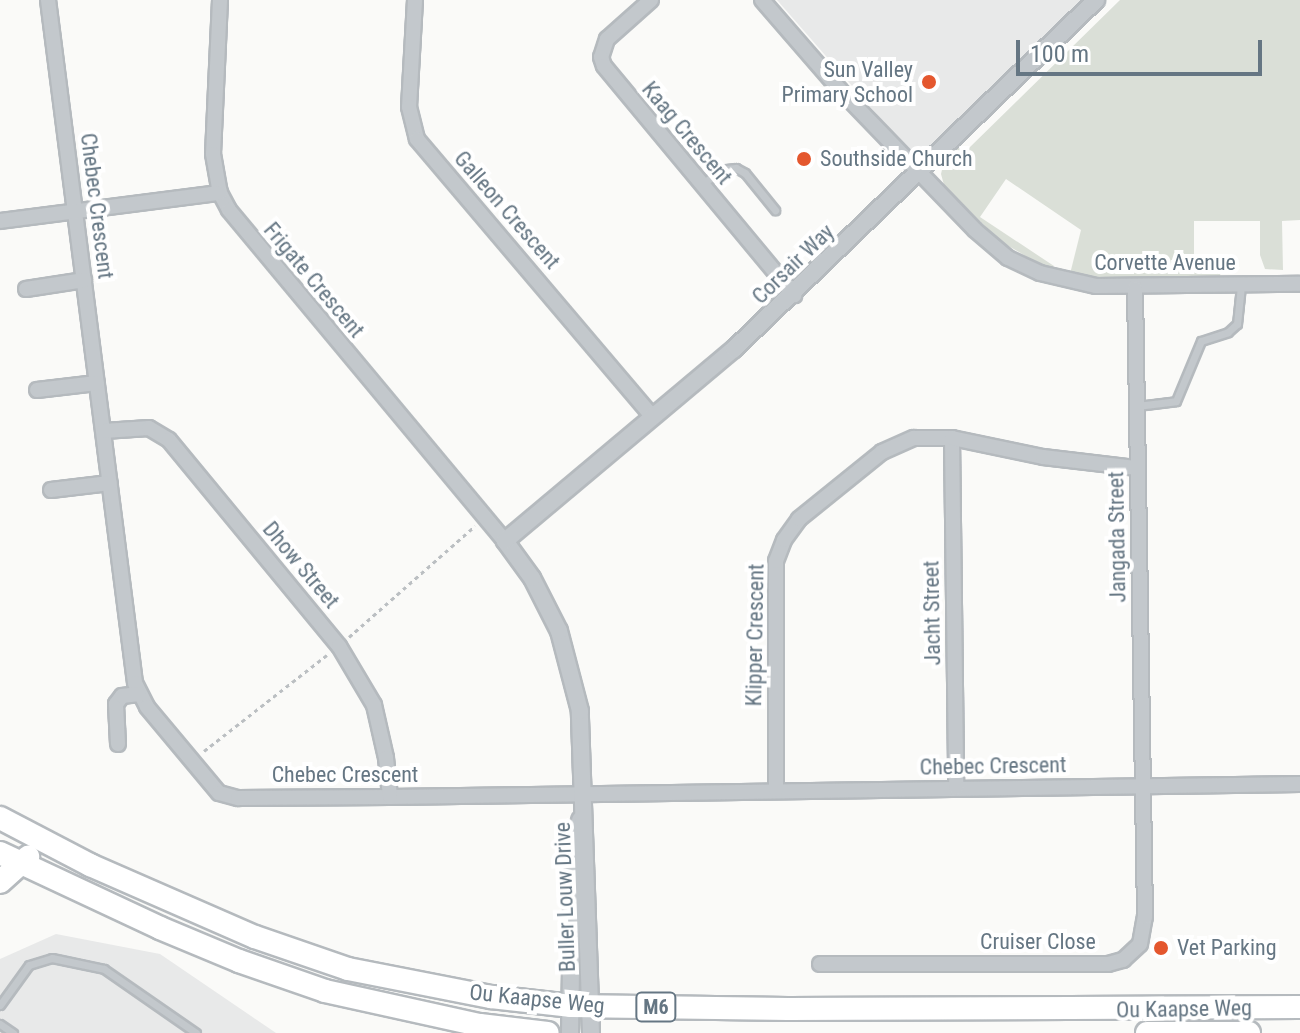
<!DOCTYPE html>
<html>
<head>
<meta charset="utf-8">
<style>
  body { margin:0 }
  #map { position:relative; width:1300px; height:1033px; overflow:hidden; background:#fafaf8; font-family:"Roboto Condensed",sans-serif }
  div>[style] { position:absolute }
  .built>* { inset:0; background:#e8e9e9 }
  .green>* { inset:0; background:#dadfd7 }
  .path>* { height:3px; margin-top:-1.5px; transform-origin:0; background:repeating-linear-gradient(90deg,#bbbfc2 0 4px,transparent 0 8px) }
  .roads { filter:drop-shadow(2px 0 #b5babe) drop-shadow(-2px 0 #b5babe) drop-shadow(0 2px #b5babe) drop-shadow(0 -2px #b5babe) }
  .service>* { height:7px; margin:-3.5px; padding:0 3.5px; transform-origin:3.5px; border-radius:3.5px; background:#c3c8cc }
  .minor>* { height:14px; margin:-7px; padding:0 7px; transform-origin:7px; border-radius:7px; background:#c3c8cc }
  .tertiary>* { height:16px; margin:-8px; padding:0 8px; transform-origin:8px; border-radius:8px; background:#c3c8cc }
  .primary>* { height:22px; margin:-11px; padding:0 11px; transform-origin:11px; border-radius:11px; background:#fff }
  .dots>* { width:22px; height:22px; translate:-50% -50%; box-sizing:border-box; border:4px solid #fff; border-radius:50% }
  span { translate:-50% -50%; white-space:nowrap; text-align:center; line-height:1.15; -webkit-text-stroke:8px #fff; paint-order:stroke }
  .shield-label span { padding:2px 6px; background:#fff; border:2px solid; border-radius:6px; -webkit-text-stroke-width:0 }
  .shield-label { font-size:20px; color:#657683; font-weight:700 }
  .poi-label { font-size:22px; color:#657683 }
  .right { translate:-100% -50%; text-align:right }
  .left { translate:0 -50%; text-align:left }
  .street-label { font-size:22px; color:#657683 }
  .scale { position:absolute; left:1016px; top:40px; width:246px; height:36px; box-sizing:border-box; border:4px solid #657683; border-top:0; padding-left:10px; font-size:24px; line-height:28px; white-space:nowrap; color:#657683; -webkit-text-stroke:6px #fff; paint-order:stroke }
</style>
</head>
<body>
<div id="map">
  <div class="built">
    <div style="clip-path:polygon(777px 0,1095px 0,921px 165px)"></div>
    <div style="clip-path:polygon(56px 934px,160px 954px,276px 1033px,0 1033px,0 959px)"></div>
  </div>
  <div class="green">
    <div style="clip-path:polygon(1120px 0,1300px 0,1300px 220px,1282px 221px,1283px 270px,1265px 269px,1260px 255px,1260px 221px,1194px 221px,1194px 262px,1221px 262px,1220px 278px,1098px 279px,1070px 274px,1081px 230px,1006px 179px,980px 217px,1054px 266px,1052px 269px,1043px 266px,1000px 241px,944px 185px,941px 174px,944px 161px,958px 148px,969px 148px)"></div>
  </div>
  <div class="path">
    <div style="left:349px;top:637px;width:168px;rotate:-41.4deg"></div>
    <div style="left:204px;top:751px;width:156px;rotate:-38deg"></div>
  </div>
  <div class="roads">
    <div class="service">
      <div style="left:701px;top:184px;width:29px;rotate:-31deg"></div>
      <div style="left:726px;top:169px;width:10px;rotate:-6deg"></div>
      <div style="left:736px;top:168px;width:10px;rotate:29deg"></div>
      <div style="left:745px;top:173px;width:48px;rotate:51deg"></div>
      <div style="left:1137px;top:406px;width:39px;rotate:-7deg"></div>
      <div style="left:1176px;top:401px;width:65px;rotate:-67.4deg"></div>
      <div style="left:1201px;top:341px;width:28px;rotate:-18deg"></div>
      <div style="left:1228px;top:332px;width:12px;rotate:-42deg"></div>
      <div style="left:1237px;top:324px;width:39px;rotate:-84deg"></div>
      <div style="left:0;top:1005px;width:49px;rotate:-54.1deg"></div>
      <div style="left:29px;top:965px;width:24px;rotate:-17deg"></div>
      <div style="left:52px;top:958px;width:53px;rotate:11.9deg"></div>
      <div style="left:104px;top:969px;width:112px;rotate:34.8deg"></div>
      <div style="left:0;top:1024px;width:16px;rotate:35deg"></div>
    </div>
    <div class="minor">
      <div style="left:48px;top:0;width:689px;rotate:82.74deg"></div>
      <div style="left:135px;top:683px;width:27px;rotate:63deg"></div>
      <div style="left:147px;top:707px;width:112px;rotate:50.1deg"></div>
      <div style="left:219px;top:793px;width:20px;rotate:15deg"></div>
      <div style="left:238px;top:798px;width:152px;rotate:-0.4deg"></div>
      <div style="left:390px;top:797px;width:910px;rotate:-0.82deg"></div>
      <div style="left:220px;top:0;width:154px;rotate:92.6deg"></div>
      <div style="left:213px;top:154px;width:40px;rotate:80deg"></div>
      <div style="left:220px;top:193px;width:19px;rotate:62deg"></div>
      <div style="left:229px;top:210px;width:431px;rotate:50.2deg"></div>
      <div style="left:415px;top:0;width:107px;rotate:93.2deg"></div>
      <div style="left:409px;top:107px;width:33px;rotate:76deg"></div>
      <div style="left:417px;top:139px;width:365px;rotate:49.7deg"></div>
      <div style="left:651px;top:0;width:59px;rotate:138.4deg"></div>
      <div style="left:607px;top:39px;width:19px;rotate:108deg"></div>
      <div style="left:601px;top:57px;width:9px;rotate:72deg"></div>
      <div style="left:604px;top:66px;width:298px;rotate:50.3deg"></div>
      <div style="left:762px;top:0;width:119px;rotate:49.1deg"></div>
      <div style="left:840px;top:90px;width:194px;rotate:46deg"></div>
      <div style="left:975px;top:230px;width:43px;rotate:40.3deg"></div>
      <div style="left:1008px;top:258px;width:35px;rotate:25deg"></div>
      <div style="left:1040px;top:273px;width:57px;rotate:13.1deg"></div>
      <div style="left:1096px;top:286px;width:204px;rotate:-0.6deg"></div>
      <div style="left:0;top:221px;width:222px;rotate:-7.3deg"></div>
      <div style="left:26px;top:289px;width:59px;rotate:-8.8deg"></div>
      <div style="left:37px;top:390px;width:60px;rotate:-6.7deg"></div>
      <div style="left:104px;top:431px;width:45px;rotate:-3.8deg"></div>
      <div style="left:149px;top:428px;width:23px;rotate:31deg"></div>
      <div style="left:169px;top:440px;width:267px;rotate:50.5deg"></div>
      <div style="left:339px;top:646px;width:69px;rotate:59.3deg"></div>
      <div style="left:374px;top:705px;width:54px;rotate:77.2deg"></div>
      <div style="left:386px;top:758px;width:39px;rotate:84deg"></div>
      <div style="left:952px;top:438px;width:350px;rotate:89.3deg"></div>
      <div style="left:51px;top:490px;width:59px;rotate:-6.8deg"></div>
      <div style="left:118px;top:744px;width:40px;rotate:-92.9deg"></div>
      <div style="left:116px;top:704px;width:10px;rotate:-53deg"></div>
      <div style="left:122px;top:696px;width:17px;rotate:-7deg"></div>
      <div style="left:776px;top:790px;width:229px;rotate:-90deg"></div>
      <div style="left:776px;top:561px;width:22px;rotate:-69deg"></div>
      <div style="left:784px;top:540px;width:26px;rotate:-54deg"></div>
      <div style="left:799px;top:519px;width:107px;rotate:-38.9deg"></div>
      <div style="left:882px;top:452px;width:35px;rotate:-24deg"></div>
      <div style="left:914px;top:438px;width:38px"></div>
      <div style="left:952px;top:438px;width:93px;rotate:11.8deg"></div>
      <div style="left:1043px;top:457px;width:95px;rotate:6.7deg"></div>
      <div style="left:820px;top:964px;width:288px"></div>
      <div style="left:1108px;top:964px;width:16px;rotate:-15deg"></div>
      <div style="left:1123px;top:960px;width:23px;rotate:-43deg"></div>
      <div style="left:1140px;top:944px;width:27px;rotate:-80deg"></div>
      <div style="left:1145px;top:917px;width:629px;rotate:-90.91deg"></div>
    </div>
    <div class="tertiary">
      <div style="left:570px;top:1033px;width:182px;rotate:-89.1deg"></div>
      <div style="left:573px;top:851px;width:32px;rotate:-77deg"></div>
      <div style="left:591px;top:1033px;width:322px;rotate:-92deg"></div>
      <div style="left:580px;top:711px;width:83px;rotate:-104.7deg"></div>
      <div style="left:559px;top:631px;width:59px;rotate:-117deg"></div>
      <div style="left:532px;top:578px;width:46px;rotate:-126.1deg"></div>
      <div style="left:505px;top:541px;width:299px;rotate:-40deg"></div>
      <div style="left:734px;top:349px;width:503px;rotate:-43.95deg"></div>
    </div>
    <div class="primary">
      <div style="left:0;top:818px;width:102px;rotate:27.6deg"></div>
      <div style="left:90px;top:865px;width:180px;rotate:23.6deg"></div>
      <div style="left:255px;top:937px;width:98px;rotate:19deg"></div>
      <div style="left:348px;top:969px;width:146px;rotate:11.1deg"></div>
      <div style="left:491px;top:997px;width:81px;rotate:6.4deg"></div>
      <div style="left:571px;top:1006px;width:217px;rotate:0.8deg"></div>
      <div style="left:788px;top:1009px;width:512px;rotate:-0.22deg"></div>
      <div style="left:0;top:853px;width:177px;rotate:25.1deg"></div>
      <div style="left:160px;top:928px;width:86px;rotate:22.7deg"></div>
      <div style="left:239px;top:961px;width:91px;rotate:19.2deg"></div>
      <div style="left:325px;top:991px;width:159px;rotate:12.4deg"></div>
      <div style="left:480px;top:1025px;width:68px;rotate:6.7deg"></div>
      <div style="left:0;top:882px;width:38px;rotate:-42deg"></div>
      <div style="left:1147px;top:1033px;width:102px"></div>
    </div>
  </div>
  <div class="dots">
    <div style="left:929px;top:82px;background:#e4572e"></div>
    <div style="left:804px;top:159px;background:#e4572e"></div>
    <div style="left:1161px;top:948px;background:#e4572e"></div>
  </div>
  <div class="shield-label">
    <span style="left:656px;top:1007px">M6</span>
  </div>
  <div class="poi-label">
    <span class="right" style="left:913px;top:82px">Sun Valley<br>Primary School</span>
    <span class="left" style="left:820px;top:159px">Southside Church</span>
    <span class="left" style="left:1177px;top:948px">Vet Parking</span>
  </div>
  <div class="street-label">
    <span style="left:687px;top:133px;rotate:50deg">Kaag Crescent</span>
    <span style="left:97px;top:206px;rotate:83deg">Chebec Crescent</span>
    <span style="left:507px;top:210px;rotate:49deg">Galleon Crescent</span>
    <span style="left:1165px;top:263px">Corvette Avenue</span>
    <span style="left:793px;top:264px;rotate:-44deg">Corsair Way</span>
    <span style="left:314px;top:280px;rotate:50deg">Frigate Crescent</span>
    <span style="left:1117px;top:537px;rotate:-91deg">Jangada Street</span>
    <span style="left:301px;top:565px;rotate:50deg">Dhow Street</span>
    <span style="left:932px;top:613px;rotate:-91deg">Jacht Street</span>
    <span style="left:755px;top:635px;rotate:-89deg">Klipper Crescent</span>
    <span style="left:993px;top:766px;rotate:-1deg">Chebec Crescent</span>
    <span style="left:345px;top:775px">Chebec Crescent</span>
    <span style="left:565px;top:897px;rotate:-92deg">Buller Louw Drive</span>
    <span style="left:1038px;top:942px">Cruiser Close</span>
    <span style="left:537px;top:999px;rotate:6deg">Ou Kaapse Weg</span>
    <span style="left:1184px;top:1009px;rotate:-1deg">Ou Kaapse Weg</span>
  </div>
  <div class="scale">100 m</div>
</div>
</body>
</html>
